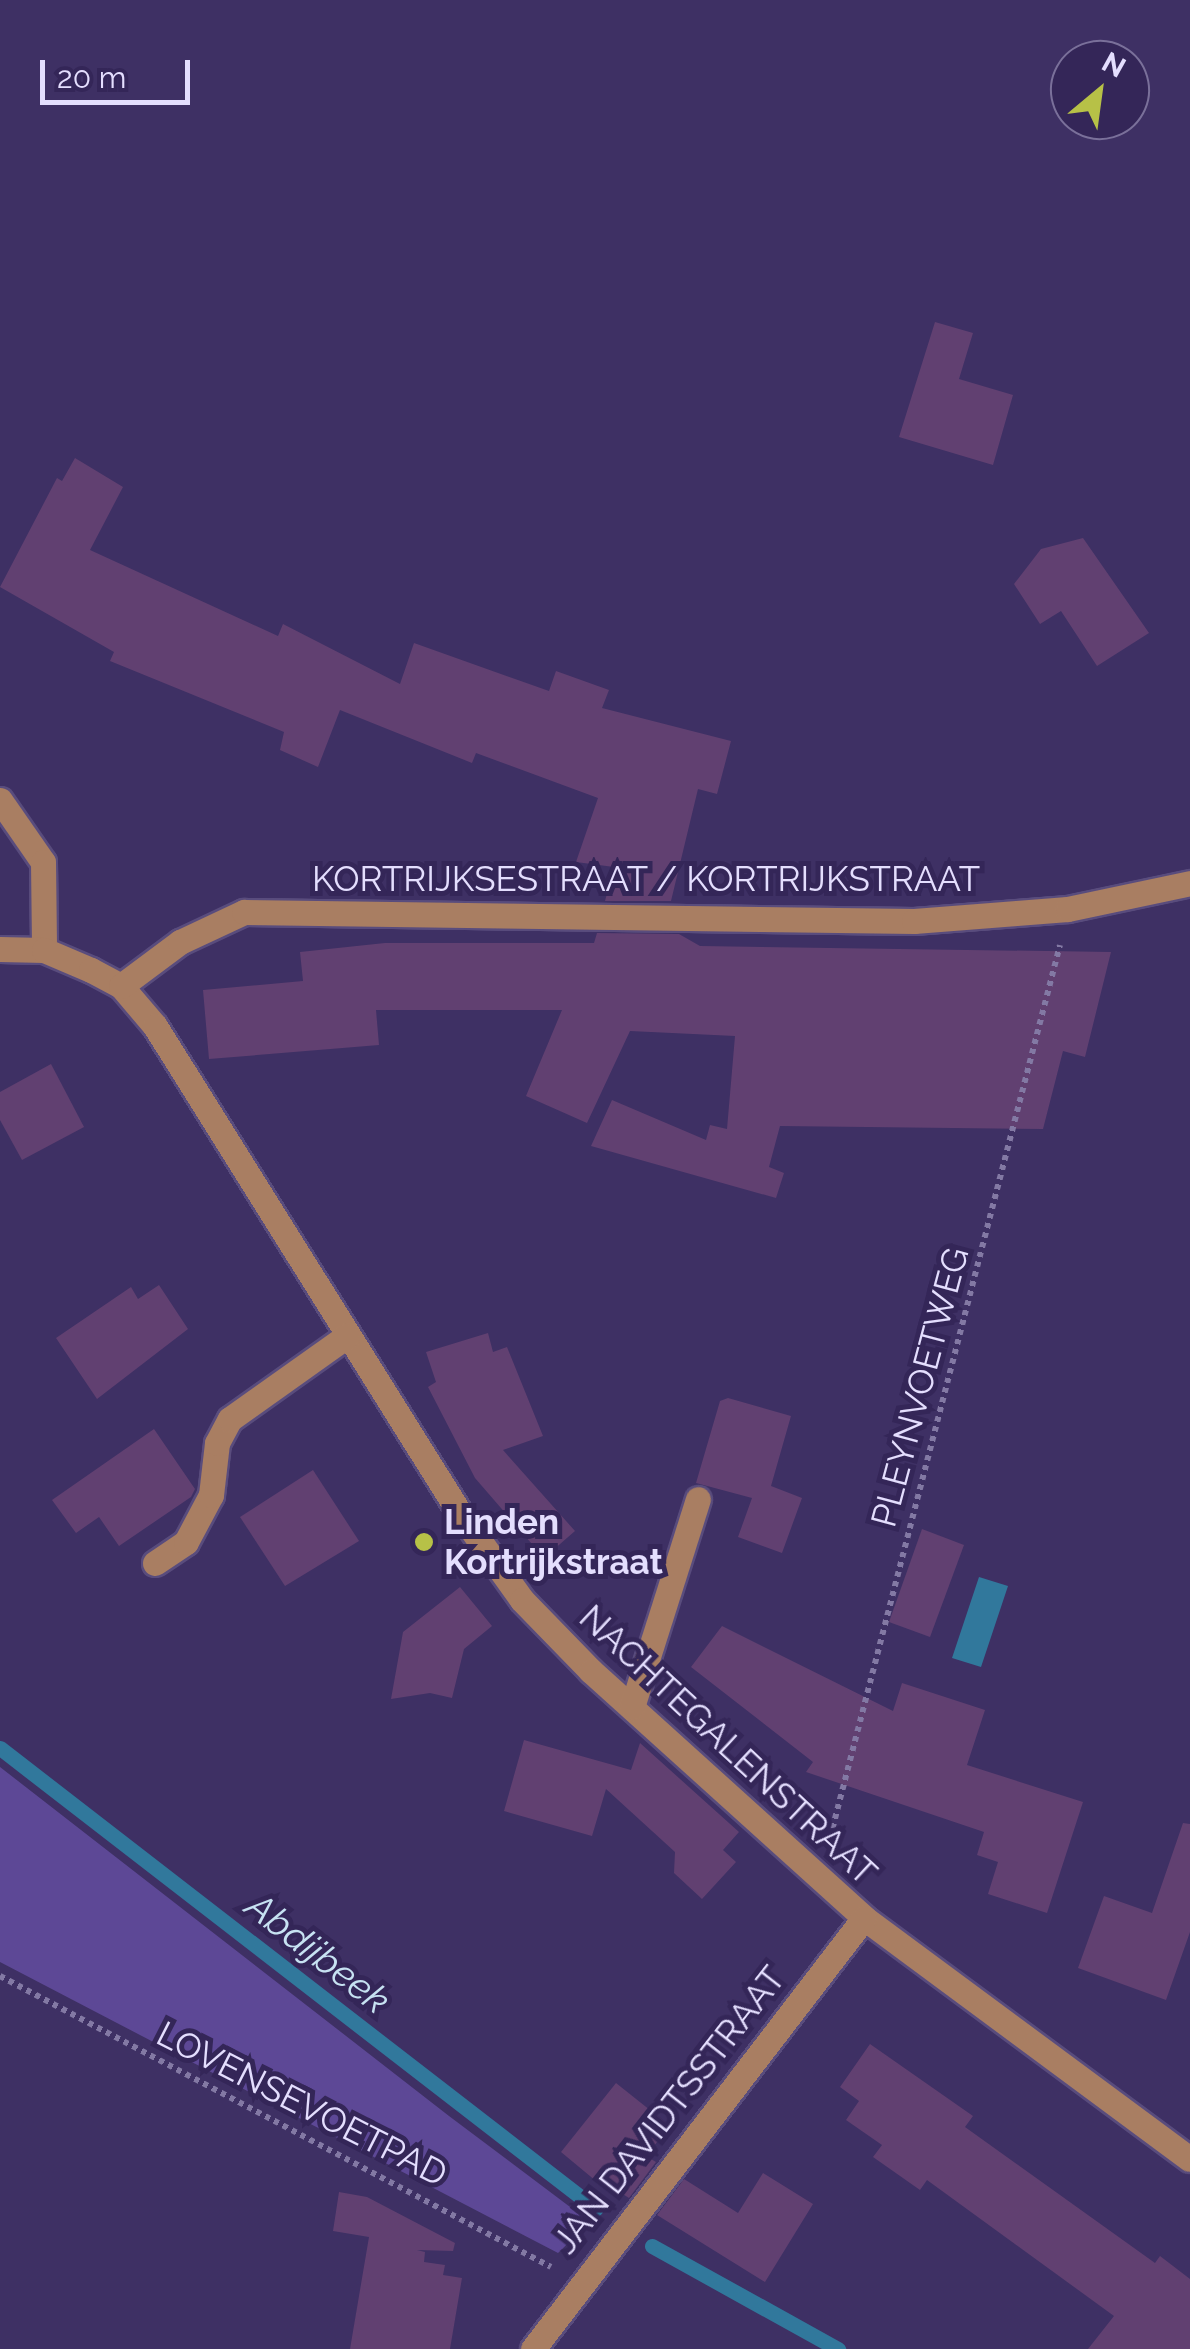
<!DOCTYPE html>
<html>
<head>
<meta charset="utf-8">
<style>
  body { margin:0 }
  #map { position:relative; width:1190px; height:2349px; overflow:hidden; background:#3e3064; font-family:Raleway,sans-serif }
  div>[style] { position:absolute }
  .green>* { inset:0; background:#5d4896 }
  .water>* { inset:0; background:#31789c }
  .stream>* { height:15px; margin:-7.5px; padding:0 7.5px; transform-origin:7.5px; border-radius:7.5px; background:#31789c }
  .building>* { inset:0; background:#614071 }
  .path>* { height:6px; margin-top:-3px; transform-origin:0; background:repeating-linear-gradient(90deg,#8379a4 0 5px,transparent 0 10px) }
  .roads { filter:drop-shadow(2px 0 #594c7d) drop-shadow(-2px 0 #594c7d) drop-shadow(0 2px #594c7d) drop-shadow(0 -2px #594c7d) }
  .minor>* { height:25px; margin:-12.5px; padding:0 12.5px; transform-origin:12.5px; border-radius:12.5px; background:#a97e62 }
  .dots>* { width:28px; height:28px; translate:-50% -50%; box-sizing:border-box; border:5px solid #342658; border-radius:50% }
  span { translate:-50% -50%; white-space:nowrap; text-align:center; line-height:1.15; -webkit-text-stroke:10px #342658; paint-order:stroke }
  .street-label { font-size:35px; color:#e4defe }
  .poi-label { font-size:35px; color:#e4defe; font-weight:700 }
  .left { translate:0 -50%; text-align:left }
  .water-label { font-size:38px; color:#c7e2f2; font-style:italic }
  .north { position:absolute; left:1050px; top:40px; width:100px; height:100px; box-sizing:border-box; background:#342658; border:2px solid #7a709a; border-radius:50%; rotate:29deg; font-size:28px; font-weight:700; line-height:40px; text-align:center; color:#e4defe }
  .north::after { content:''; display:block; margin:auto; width:35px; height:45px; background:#b7c147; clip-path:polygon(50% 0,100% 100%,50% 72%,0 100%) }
  .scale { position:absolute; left:40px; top:60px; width:150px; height:45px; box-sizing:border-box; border:5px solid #e4defe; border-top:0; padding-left:12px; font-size:30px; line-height:35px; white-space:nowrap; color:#e4defe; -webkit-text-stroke:8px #342658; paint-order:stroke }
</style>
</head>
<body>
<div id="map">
  <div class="green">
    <div style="clip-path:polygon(0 1767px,449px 2116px,590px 2222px,558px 2253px,0 1962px)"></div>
  </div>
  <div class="water">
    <div style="clip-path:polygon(979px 1577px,1008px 1586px,981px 1667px,952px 1658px)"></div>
  </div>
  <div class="stream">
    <div style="left:0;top:1748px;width:753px;rotate:37.72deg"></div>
    <div style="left:652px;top:2246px;width:213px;rotate:29deg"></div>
  </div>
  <div class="building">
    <div style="clip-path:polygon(935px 322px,973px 333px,959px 379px,1013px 395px,993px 465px,899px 437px)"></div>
    <div style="clip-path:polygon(75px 458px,123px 487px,90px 550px,278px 636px,283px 624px,400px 684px,414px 643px,549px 691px,556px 671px,609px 690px,602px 708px,731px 741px,717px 794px,698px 789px,671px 901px,605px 901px,614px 867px,576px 862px,598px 798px,476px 753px,472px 763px,340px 710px,318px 767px,280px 750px,284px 732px,110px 661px,114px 652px,0 587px,57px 478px,62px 481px)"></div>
    <div style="clip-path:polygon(1083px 538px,1149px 633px,1097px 666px,1061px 611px,1040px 624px,1014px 584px,1041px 549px)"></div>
    <div style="clip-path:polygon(597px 933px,679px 934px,700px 946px,1111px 952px,1085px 1057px,1063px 1051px,1043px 1129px,780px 1126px,769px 1167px,784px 1173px,776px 1198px,591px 1146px,612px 1100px,706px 1140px,710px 1125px,727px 1129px,735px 1036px,630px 1031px,587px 1123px,526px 1096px,562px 1010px,376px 1010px,379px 1045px,209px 1059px,203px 990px,303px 981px,300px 952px,385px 943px,594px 943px)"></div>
    <div style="clip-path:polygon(51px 1064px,84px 1127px,22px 1160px,0 1120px,0 1092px)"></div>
    <div style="clip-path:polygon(159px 1285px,188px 1329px,97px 1399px,56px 1338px,131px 1287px,138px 1299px)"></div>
    <div style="clip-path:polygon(488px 1333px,493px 1352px,507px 1347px,543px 1436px,503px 1450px,575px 1531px,544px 1558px,475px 1478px,428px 1387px,436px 1382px,426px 1352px)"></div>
    <div style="clip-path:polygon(728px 1398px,791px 1416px,771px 1486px,802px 1498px,782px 1553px,738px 1537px,752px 1498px,696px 1483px,720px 1401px)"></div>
    <div style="clip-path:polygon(154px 1429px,195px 1489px,191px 1497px,119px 1546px,99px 1517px,76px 1533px,52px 1500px)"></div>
    <div style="clip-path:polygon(313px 1470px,359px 1541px,285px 1586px,240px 1517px)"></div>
    <div style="clip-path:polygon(922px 1529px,964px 1545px,930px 1637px,889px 1622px)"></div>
    <div style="clip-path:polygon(460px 1587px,492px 1626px,464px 1649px,452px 1698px,430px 1693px,391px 1699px,403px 1632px)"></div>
    <div style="clip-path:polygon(722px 1626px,893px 1711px,902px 1683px,985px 1710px,967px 1765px,1083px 1802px,1047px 1913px,988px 1894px,998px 1862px,977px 1855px,984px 1832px,806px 1772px,813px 1762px,691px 1667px)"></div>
    <div style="clip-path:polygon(524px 1740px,631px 1770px,640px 1743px,739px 1832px,723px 1850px,736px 1862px,702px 1899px,674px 1873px,675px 1852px,606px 1789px,592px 1836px,504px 1811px)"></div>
    <div style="clip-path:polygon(1183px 1823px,1190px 1824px,1190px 1932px,1166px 2000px,1078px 1968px,1104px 1896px,1152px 1913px)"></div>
    <div style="clip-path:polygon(870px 2044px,973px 2116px,965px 2127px,1155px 2263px,1160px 2256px,1190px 2279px,1190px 2349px,1088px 2349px,1114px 2316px,927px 2180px,920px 2190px,873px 2157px,882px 2145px,846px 2120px,859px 2101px,840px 2087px)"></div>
    <div style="clip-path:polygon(616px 2083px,670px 2126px,646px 2156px,656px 2162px,629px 2198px,618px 2191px,614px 2196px,561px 2152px)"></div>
    <div style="clip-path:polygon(763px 2173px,813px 2204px,765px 2282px,657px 2215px,684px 2179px,738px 2213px)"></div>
    <div style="clip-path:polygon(339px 2192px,367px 2197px,455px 2243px,453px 2251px,417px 2250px,425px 2252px,424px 2262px,445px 2265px,443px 2275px,462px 2278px,450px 2349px,350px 2349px,369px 2237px,333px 2231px)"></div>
  </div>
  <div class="path">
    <div style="left:830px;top:1838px;width:922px;rotate:-75.56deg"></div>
    <div style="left:0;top:1976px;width:623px;rotate:27.84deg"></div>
  </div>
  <div class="roads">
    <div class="minor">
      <div style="left:0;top:800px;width:75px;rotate:55.3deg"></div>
      <div style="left:43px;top:862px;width:88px;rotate:89.3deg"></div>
      <div style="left:0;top:949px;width:44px;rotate:1.3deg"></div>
      <div style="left:44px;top:950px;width:51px;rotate:23.1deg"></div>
      <div style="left:91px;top:970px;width:34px;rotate:28deg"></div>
      <div style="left:121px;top:986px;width:52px;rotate:49.6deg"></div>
      <div style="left:155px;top:1026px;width:573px;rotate:57.97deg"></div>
      <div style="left:459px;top:1512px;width:108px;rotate:54.4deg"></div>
      <div style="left:522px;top:1600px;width:99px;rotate:45.8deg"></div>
      <div style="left:591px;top:1671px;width:368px;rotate:42.1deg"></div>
      <div style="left:864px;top:1918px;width:405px;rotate:36.5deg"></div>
      <div style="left:121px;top:986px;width:74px;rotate:-36.7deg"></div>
      <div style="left:180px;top:942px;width:71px;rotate:-25.1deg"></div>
      <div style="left:244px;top:912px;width:670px;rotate:0.77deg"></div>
      <div style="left:914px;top:921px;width:154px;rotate:-4.5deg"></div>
      <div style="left:1068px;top:909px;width:125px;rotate:-12deg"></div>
      <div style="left:155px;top:1563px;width:37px;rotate:-34deg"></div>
      <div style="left:186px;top:1542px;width:53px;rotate:-62deg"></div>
      <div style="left:211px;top:1495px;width:52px;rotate:-83.4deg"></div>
      <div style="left:217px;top:1443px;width:27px;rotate:-62deg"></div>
      <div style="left:230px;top:1419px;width:143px;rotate:-35.4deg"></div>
      <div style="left:632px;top:1707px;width:218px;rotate:-72.4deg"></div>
      <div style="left:533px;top:2349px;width:543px;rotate:-52.48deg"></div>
    </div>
  </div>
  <div class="dots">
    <div style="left:424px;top:1542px;background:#b7c147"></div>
  </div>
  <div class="street-label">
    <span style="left:646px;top:879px">KORTRIJKSESTRAAT / KORTRIJKSTRAAT</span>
    <span style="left:920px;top:1387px;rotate:-75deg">PLEYNVOETWEG</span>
    <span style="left:728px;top:1745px;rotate:43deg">NACHTEGALENSTRAAT</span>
    <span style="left:302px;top:2104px;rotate:27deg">LOVENSEVOETPAD</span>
    <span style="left:669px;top:2110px;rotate:-52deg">JAN DAVIDTSSTRAAT</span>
  </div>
  <div class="poi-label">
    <span class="left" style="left:444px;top:1542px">Linden<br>Kortrijkstraat</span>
  </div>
  <div class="water-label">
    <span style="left:318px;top:1953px;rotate:38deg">Abdijbeek</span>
  </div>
  <div class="north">N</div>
  <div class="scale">20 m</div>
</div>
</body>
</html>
